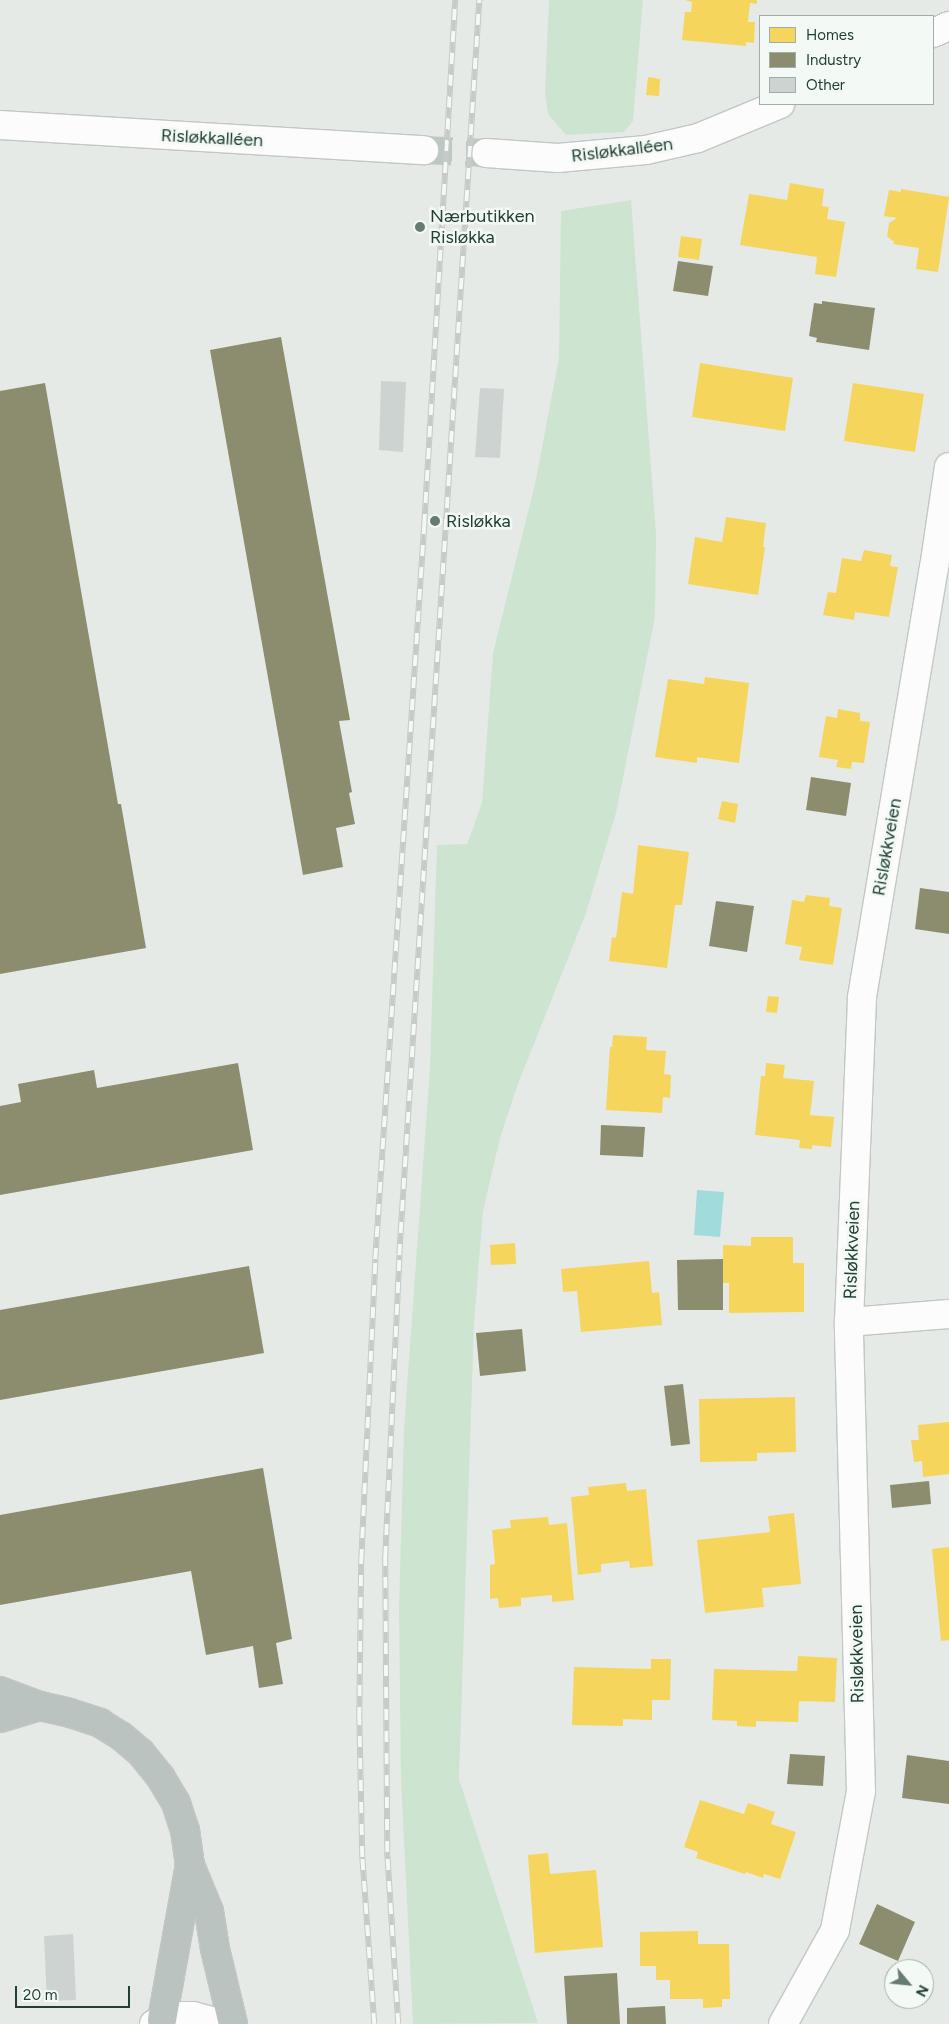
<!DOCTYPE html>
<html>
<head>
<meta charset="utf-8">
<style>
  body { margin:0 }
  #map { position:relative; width:949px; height:2024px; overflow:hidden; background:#e5eae7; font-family:Figtree,sans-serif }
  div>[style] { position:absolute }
  .green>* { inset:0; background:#cde4d1 }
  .water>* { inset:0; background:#a2dbdb }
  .homes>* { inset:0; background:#f6d55c }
  .industry>* { inset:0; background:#8c8c6e }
  .building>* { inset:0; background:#cdd3d0 }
  .street-tunnel>* { height:28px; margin-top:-14px; transform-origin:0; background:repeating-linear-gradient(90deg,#bec8c3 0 28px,transparent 0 42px) }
  .roads { filter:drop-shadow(1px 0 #c2c7c4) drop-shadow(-1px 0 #c2c7c4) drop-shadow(0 1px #c2c7c4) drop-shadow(0 -1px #c2c7c4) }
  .street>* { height:28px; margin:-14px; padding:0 14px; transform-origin:14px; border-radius:14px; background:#fbfcfb }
  .secondary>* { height:28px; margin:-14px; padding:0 14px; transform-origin:14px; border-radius:14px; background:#fbfcfb }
  .highway>* { height:28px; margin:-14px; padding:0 14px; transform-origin:14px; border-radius:14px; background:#bac3c0 }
  .rail>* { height:5.5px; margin-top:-2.75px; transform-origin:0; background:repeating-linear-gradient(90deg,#f3f9f5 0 11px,#c6cbc9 0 22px); box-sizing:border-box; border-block:1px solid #c6cbc9 }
  .dots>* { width:14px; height:14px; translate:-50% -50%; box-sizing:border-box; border:2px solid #f3f9f5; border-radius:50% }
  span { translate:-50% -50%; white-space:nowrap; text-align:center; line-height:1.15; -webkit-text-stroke:5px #f3f9f5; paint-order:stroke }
  .street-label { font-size:18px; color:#214033 }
  .poi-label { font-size:18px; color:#214033 }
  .left { translate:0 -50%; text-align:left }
  .legend { position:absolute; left:759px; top:15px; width:175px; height:90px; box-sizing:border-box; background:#f3f9f5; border:1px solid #9fafa7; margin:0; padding:6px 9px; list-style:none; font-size:15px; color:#214033 }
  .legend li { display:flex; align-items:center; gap:10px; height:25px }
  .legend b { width:25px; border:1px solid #9fafa7 }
  .north { position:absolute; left:884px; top:1959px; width:50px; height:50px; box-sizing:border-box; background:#f3f9f5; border:1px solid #9fafa7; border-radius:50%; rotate:118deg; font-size:14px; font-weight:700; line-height:20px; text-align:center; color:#214033 }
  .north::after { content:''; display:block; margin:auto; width:18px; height:22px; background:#667c72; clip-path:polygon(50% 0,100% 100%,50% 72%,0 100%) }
  .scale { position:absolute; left:15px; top:1986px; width:115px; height:22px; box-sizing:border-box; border:2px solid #214033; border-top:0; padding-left:6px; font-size:15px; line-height:18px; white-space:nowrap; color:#214033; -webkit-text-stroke:4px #f3f9f5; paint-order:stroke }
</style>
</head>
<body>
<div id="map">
  <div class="green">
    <div style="clip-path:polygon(549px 0,643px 0,633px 121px,624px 132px,566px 135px,548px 114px,545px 92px)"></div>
    <div style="clip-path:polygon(631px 200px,656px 534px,655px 617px,616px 813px,586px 913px,518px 1084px,500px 1138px,483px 1211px,474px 1323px,459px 1779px,538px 2023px,413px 2024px,401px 1780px,399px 1610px,404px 1429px,430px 1067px,437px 845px,467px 844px,482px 803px,493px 653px,535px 484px,559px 358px,561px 211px)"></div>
  </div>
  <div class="water">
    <div style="clip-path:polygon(697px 1190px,724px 1192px,720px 1237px,694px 1235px)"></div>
  </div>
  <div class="homes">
    <div style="clip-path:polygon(685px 0,757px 0,757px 4px,750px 3px,748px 22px,755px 22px,754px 43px,746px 42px,746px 46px,682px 40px,685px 12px,691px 12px,692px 2px)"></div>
    <div style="clip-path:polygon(648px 77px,660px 79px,659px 96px,646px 95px)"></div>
    <div style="clip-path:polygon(790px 183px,824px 189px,822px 206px,829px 207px,827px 219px,845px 222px,836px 277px,815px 274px,817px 257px,740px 245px,749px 194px,787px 200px)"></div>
    <div style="clip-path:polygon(901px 189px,949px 197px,938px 272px,916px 269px,919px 248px,893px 244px,894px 242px,887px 236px,889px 223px,897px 218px,884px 216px,889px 190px,901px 192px)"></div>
    <div style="clip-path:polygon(681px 236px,702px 239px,699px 260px,678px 257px)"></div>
    <div style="clip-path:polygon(700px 363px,793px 378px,785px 431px,692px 417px)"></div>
    <div style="clip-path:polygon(853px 383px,924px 394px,915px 452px,844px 441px)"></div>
    <div style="clip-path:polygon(726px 517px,766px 523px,763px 547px,765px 547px,758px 595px,688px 584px,695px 537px,722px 542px)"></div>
    <div style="clip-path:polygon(864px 550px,892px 555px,890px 566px,898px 567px,889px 617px,855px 612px,854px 620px,823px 615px,828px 592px,836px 593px,842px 558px,861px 561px)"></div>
    <div style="clip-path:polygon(705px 677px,749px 683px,739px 763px,697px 757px,697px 763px,655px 757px,668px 679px,704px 684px)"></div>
    <div style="clip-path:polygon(838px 709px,860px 713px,860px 721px,870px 722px,864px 763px,852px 762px,851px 769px,836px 767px,838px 760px,819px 757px,826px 716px,837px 718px)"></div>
    <div style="clip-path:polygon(722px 801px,738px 804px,735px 823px,718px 819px)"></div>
    <div style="clip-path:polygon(638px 845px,689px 852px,682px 905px,675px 905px,667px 968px,609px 961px,612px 937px,616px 938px,622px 892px,633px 894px)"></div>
    <div style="clip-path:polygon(806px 895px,830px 898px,829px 906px,842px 908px,833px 965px,799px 960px,802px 947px,785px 944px,792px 900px,804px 902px)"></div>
    <div style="clip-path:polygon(768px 996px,779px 997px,777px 1013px,766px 1012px)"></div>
    <div style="clip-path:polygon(613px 1035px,647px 1037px,646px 1050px,666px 1051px,664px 1074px,671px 1075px,670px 1098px,663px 1097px,662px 1113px,606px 1110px,610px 1047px,612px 1047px)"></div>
    <div style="clip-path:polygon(766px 1063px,785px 1065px,783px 1078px,814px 1081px,810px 1115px,834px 1117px,831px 1147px,812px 1145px,812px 1149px,799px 1148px,800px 1140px,755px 1135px,761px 1076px,765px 1076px)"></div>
    <div style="clip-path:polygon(751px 1237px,793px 1237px,793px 1263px,804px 1263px,804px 1312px,729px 1313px,729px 1283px,723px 1283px,723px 1245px,751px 1246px)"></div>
    <div style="clip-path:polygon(515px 1243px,516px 1264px,491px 1265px,490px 1245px)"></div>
    <div style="clip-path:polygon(649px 1261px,652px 1293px,659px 1292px,662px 1325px,581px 1332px,577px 1291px,563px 1292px,561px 1269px)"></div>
    <div style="clip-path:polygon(795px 1397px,796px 1452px,757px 1453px,757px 1461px,700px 1462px,699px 1399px)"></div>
    <div style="clip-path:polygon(949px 1422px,949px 1474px,923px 1477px,922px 1461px,914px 1462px,911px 1440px,919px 1440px,918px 1425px)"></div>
    <div style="clip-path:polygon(626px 1483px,627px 1491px,646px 1489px,653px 1566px,630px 1568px,629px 1561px,601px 1564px,601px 1572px,578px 1575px,571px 1497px,589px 1495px,588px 1487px)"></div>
    <div style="clip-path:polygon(794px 1513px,801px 1584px,762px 1588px,764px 1607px,705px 1613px,697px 1540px,770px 1532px,768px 1516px)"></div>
    <div style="clip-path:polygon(548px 1517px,549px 1525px,567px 1523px,574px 1600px,552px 1602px,552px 1595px,521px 1598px,521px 1606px,499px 1608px,498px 1598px,490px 1599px,490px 1565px,495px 1564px,492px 1530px,511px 1528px,510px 1520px)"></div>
    <div style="clip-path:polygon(949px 1547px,949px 1640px,941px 1641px,932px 1549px)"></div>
    <div style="clip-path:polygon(798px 1656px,837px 1658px,835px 1702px,799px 1701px,798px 1722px,756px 1721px,756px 1727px,737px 1726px,737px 1721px,712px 1720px,714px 1669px,797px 1671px)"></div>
    <div style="clip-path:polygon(651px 1659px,671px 1659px,670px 1700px,652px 1700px,652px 1720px,623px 1719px,623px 1726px,572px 1725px,574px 1667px,651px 1669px)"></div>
    <div style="clip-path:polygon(700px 1800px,744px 1814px,748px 1803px,775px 1812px,771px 1824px,796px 1832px,780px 1879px,764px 1874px,763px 1878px,746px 1872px,745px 1874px,696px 1858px,698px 1852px,684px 1847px)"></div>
    <div style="clip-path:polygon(548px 1853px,550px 1874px,596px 1870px,603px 1947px,535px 1953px,528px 1855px)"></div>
    <div style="clip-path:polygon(698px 1931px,698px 1944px,729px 1944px,730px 1999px,722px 1999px,722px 2007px,703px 2008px,703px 1999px,670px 1999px,670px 1980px,656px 1980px,656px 1966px,640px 1966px,640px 1932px)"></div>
  </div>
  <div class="industry">
    <div style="clip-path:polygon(678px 261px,713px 266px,708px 296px,673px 291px)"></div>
    <div style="clip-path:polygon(822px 301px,875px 308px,869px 350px,816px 342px,817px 338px,809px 336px,814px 303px,822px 304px)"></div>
    <div style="clip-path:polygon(281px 337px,350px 720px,339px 721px,352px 792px,349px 793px,355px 824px,336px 828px,343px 867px,303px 875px,210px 350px)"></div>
    <div style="clip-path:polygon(45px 383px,118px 804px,121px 804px,146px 948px,0 974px,0 391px)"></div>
    <div style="clip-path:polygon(811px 777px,851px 783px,846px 816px,806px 810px)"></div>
    <div style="clip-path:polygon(920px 888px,949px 892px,949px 934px,915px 929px)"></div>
    <div style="clip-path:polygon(716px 901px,754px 906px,747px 952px,709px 946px)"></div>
    <div style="clip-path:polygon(238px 1063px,253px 1150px,0 1195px,0 1106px,21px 1102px,18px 1084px,94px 1070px,97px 1088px)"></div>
    <div style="clip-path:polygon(601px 1125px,645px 1127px,643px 1157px,600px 1155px)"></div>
    <div style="clip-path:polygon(723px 1259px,723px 1310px,678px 1310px,677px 1260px)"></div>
    <div style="clip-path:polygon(249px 1266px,264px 1353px,0 1400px,0 1310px)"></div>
    <div style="clip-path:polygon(522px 1329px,526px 1371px,480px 1376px,476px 1333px)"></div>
    <div style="clip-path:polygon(683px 1384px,690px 1444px,671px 1446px,664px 1386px)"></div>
    <div style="clip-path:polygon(263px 1468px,292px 1639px,276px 1643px,283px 1684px,259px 1688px,253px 1646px,206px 1655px,191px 1571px,0 1605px,0 1515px)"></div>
    <div style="clip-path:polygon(929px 1481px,931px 1504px,892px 1508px,890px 1485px)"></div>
    <div style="clip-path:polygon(790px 1754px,825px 1756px,823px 1786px,787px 1784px)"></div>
    <div style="clip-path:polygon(907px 1755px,949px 1761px,949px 1804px,902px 1798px)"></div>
    <div style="clip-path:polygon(877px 1904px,915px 1922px,898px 1961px,859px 1944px)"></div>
    <div style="clip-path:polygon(617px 1973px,620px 2024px,567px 2024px,564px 1976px)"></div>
    <div style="clip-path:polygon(665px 2006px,666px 2024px,627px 2024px,627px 2008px)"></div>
  </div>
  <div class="building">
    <div style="clip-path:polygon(381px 381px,406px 382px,403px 452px,379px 450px)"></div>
    <div style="clip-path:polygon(480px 388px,504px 389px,500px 458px,475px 457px)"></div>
    <div style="clip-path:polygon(73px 1934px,76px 2000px,47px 2001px,44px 1936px)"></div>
  </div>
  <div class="street-tunnel">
    <div style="left:424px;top:150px;width:62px;rotate:2.8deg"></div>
  </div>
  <div class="roads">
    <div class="street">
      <div style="left:933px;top:33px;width:17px;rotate:-24deg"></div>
      <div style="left:0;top:125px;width:425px;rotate:3.4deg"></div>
      <div style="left:486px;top:153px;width:72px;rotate:4deg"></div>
      <div style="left:558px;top:158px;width:88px;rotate:-5.2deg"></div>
      <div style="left:646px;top:150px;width:53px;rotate:-13deg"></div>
      <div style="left:698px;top:138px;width:89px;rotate:-22.5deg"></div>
      <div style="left:849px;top:1322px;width:100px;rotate:-4.6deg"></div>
      <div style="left:783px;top:2024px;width:107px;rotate:-61deg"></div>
      <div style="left:835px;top:1930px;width:141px;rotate:-79.4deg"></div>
      <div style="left:861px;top:1791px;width:469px;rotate:-91.5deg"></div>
      <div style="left:849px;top:1322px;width:325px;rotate:-87.7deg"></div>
      <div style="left:862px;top:997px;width:435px;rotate:-80.5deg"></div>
      <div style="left:934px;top:568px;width:102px;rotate:-81.6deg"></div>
    </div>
    <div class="secondary">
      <div style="left:154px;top:2024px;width:24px;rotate:-19deg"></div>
      <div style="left:177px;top:2016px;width:16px"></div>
      <div style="left:193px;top:2016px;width:31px;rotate:15deg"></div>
    </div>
    <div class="highway">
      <div style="left:0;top:1691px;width:43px;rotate:20.6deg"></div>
      <div style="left:40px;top:1706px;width:31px;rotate:13deg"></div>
      <div style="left:70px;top:1713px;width:32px;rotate:18deg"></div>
      <div style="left:100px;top:1723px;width:25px;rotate:32deg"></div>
      <div style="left:121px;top:1736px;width:26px;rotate:40deg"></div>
      <div style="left:141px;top:1753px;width:32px;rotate:51deg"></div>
      <div style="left:161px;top:1778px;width:29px;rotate:59deg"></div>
      <div style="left:176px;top:1803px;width:28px;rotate:72deg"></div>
      <div style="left:185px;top:1830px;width:35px;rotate:82deg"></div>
      <div style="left:190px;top:1865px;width:50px;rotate:67.6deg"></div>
      <div style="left:209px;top:1911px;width:38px;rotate:81deg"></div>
      <div style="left:215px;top:1949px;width:77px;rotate:76.5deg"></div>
      <div style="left:0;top:1718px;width:42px;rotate:-16.7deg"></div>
      <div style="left:162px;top:2020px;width:158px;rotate:-79.8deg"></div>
    </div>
  </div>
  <div class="rail">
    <div style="left:374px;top:2024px;width:167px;rotate:-94.1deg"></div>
    <div style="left:362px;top:1857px;width:139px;rotate:-91.2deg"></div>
    <div style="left:359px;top:1718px;width:158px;rotate:-89.3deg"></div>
    <div style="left:361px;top:1560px;width:301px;rotate:-87.3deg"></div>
    <div style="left:375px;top:1259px;width:736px;rotate:-86.18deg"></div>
    <div style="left:424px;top:525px;width:526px;rotate:-86.62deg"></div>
    <div style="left:398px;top:2024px;width:172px;rotate:-93.7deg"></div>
    <div style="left:387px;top:1852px;width:295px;rotate:-90.4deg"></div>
    <div style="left:385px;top:1557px;width:302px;rotate:-87.3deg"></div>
    <div style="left:399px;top:1255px;width:1258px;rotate:-86.35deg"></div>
  </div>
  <div class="dots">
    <div style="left:420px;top:227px;background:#667c72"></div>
    <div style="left:435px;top:521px;background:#667c72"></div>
  </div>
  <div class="street-label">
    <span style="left:212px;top:138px;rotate:3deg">Risløkkalléen</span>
    <span style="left:622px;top:150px;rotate:-7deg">Risløkkalléen</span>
    <span style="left:887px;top:847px;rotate:-80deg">Risløkkveien</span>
    <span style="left:852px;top:1250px;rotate:-88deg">Risløkkveien</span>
    <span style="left:857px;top:1654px;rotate:-91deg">Risløkkveien</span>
  </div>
  <div class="poi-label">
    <span class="left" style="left:430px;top:227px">Nærbutikken<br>Risløkka</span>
    <span class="left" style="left:446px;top:521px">Risløkka</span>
  </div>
  <ul class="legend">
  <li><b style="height:14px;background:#f6d55c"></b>Homes</li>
  <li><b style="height:14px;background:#8c8c6e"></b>Industry</li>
  <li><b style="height:14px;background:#cdd3d0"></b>Other</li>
  </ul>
  <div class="north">N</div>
  <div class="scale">20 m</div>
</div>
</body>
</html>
